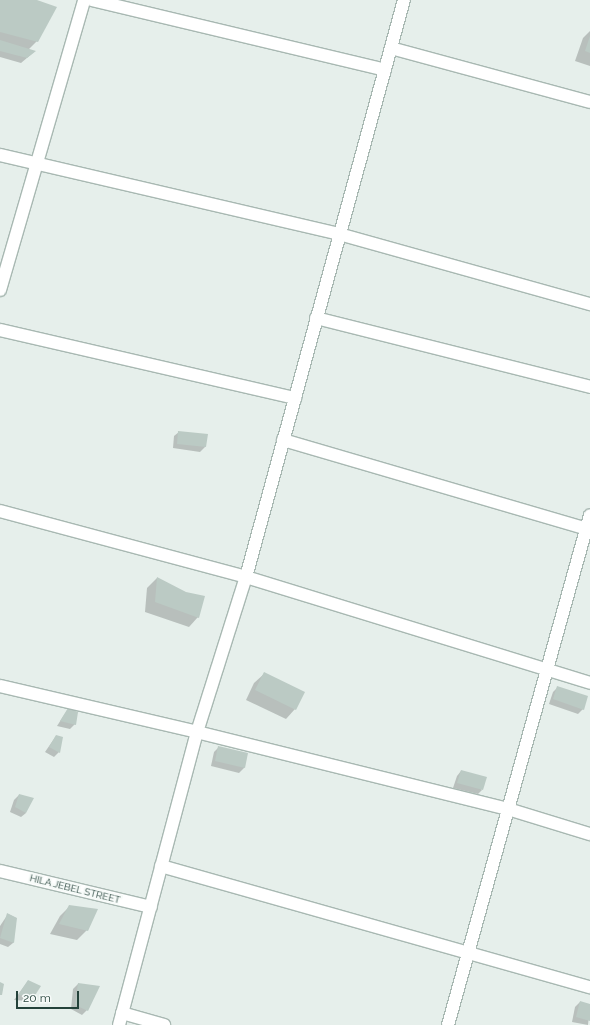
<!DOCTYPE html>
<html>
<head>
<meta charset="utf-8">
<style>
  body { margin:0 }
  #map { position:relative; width:590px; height:1025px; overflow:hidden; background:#e6efeb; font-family:Raleway,sans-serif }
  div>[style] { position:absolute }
  .shadow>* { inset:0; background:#0003 }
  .building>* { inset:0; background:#bbcac4 }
  .roads { filter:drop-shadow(1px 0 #a8b8b2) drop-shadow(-1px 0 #a8b8b2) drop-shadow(0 1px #a8b8b2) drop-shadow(0 -1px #a8b8b2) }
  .street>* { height:12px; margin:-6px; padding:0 6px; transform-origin:6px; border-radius:6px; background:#fff }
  span { translate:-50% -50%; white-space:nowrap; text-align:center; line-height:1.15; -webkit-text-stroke:4px #f7fbf9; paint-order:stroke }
  .street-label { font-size:10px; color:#24423a }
  .scale { position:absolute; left:16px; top:991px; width:63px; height:18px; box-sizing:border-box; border:2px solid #24423a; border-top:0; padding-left:5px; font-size:12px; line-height:14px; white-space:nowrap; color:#24423a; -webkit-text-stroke:3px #f7fbf9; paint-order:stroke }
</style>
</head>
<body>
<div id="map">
  <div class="shadow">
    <div style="clip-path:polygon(0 0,34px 0,37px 41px,28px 50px,34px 52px,21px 63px,0 57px)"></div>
    <div style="clip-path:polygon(590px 31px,590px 66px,575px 61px,583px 38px)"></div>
    <div style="clip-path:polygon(179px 432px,207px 435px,205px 447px,200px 452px,173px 448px,174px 436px)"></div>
    <div style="clip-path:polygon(157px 578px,198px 617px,189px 627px,145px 612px,147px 588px)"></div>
    <div style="clip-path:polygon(264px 674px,295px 709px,286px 719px,246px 700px,254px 683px)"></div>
    <div style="clip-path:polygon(558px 687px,583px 709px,578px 714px,549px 704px,553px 692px)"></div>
    <div style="clip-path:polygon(68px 709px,75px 724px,70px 729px,57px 726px)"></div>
    <div style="clip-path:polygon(56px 736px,59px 752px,54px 757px,45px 752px)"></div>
    <div style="clip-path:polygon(219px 747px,247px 754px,244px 768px,239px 773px,211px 766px,214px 752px)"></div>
    <div style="clip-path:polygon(461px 771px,482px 790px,478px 794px,453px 788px,457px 776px)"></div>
    <div style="clip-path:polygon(19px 795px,26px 813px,21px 817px,10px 812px,14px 800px)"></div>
    <div style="clip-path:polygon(70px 906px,87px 930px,77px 940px,50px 934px,60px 916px)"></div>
    <div style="clip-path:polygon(8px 914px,16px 918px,13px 943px,8px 947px,0 944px,0 926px)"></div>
    <div style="clip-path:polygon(28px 981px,33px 996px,28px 1001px,14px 1000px)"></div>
    <div style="clip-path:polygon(78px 984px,87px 1010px,82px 1015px,71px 1009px,73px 989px)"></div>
    <div style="clip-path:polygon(580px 1002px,590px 1005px,588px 1025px,572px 1022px,575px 1007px)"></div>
  </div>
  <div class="building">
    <div style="clip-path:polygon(0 0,37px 0,57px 7px,38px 42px,0 32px)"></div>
    <div style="clip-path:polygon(590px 36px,590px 53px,585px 51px)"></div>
    <div style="clip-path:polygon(0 40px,36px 51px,27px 58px,0 51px)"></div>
    <div style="clip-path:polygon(178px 431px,208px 434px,206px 447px,177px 444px)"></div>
    <div style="clip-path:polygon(157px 577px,186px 592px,205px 596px,199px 618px,155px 602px)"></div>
    <div style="clip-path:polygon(264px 672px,305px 692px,296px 710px,255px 690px)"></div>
    <div style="clip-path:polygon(557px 686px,588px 696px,584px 710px,553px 699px)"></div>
    <div style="clip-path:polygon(68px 708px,78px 712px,76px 725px,60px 721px)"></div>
    <div style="clip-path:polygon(56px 735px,63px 737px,60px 753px,49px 747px)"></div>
    <div style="clip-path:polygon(218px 746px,248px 753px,245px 768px,215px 761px)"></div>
    <div style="clip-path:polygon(461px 770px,487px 777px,483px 790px,457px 783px)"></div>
    <div style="clip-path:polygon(19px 794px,34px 798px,26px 813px,15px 807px)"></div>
    <div style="clip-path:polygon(69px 905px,98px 909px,88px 931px,59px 924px)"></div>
    <div style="clip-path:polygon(7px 913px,17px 918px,14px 943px,0 938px)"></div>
    <div style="clip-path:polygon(28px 980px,41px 986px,34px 997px,18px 995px)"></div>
    <div style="clip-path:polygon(0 982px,4px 984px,2px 995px,0 995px)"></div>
    <div style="clip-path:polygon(78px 983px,100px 986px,88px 1011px,75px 1005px)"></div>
    <div style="clip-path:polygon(580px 1001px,590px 1004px,590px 1021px,576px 1017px)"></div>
  </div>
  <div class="roads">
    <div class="street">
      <div style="left:92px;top:0;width:301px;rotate:13.4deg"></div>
      <div style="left:391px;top:48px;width:206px;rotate:15.2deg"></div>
      <div style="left:0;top:155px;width:348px;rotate:13.1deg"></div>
      <div style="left:339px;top:234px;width:261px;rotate:15.6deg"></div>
      <div style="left:0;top:290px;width:302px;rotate:-73.8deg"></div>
      <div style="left:316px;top:318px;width:283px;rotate:14.1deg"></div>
      <div style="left:0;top:330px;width:303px;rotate:13deg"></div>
      <div style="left:283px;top:440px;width:320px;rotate:16.3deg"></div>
      <div style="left:0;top:511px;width:255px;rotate:15deg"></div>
      <div style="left:246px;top:577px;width:360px;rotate:17.1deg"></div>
      <div style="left:0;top:686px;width:202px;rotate:13.1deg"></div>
      <div style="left:197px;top:732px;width:320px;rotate:13.9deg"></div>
      <div style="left:508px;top:809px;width:86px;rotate:17deg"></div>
      <div style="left:161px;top:866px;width:446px;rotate:15.8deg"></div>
      <div style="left:0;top:871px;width:155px;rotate:13.4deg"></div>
      <div style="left:122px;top:1013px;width:44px;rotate:15.9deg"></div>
      <div style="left:119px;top:1025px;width:303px;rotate:-75.1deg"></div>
      <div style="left:197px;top:732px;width:163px;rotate:-72.5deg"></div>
      <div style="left:246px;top:577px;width:598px;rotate:-74.69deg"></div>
      <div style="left:448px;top:1025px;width:529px;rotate:-74.44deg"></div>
    </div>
  </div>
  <div class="street-label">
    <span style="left:75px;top:889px;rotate:14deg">HILA JEBEL STREET</span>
  </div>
  <div class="scale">20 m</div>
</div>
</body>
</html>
